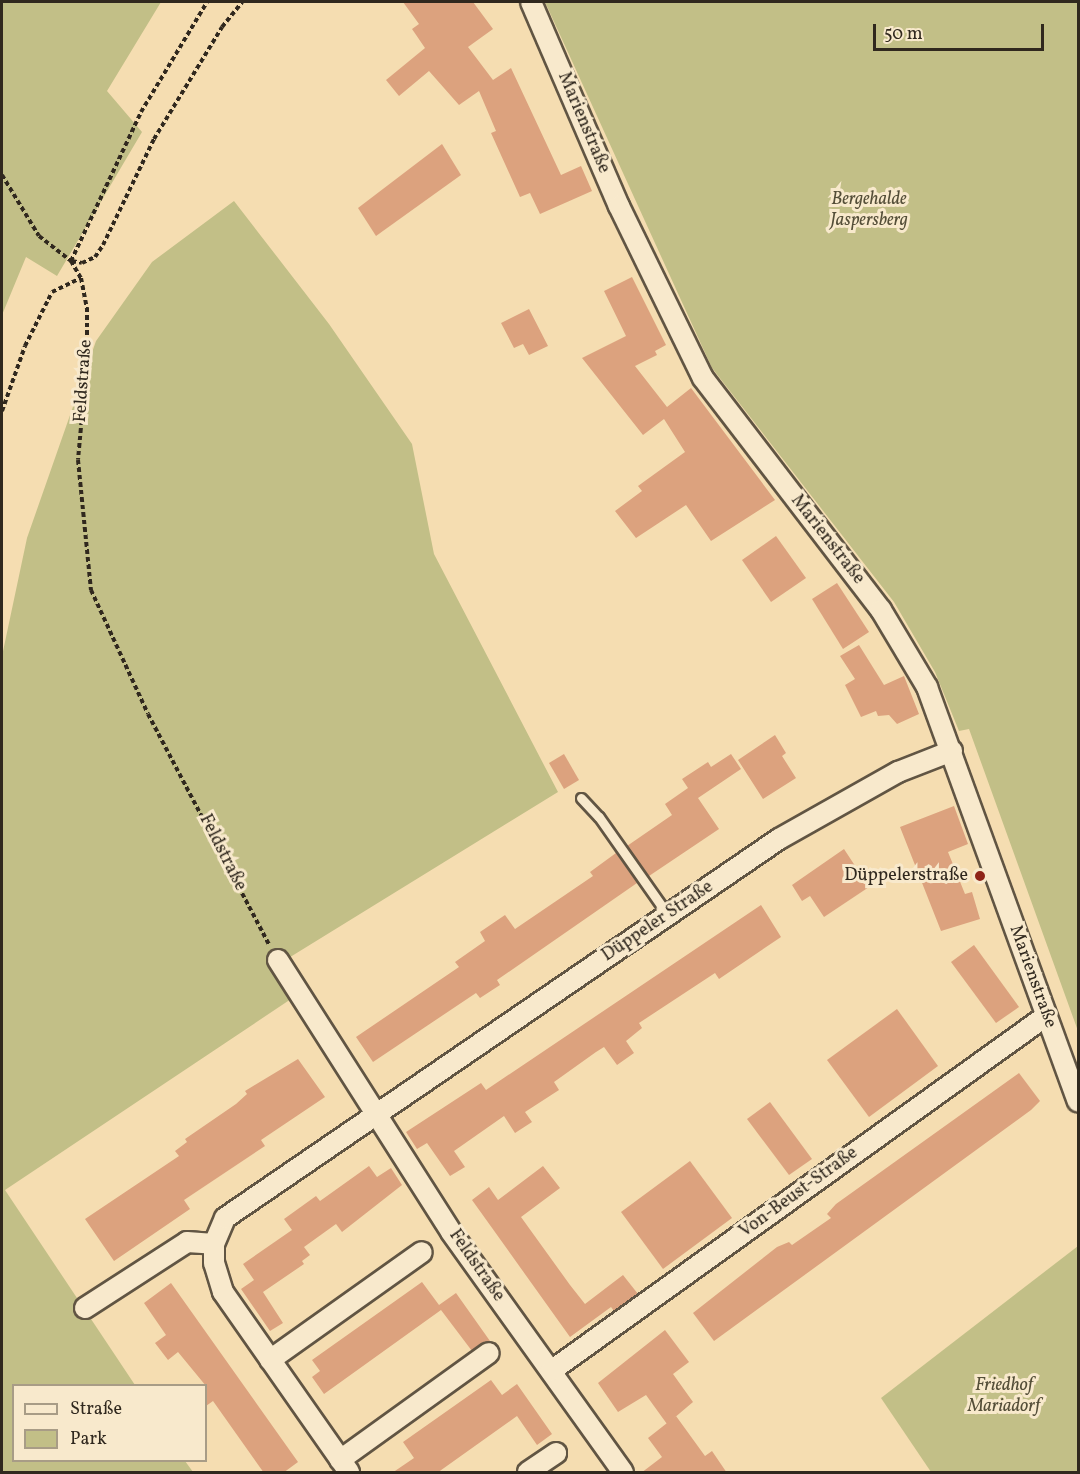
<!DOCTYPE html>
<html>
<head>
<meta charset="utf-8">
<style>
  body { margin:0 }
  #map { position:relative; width:1080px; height:1474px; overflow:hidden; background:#f5ddb1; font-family:Vollkorn,serif }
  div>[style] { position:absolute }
  .green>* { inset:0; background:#c2bf87 }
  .building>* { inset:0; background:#dca27e }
  .path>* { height:4px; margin-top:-2px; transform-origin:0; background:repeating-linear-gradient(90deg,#30281e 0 4.5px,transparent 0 7.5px) }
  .roads { filter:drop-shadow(2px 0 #615543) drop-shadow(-2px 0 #615543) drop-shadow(0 2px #615543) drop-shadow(0 -2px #615543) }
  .lane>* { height:9px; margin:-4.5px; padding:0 4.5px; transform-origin:4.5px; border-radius:4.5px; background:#f8e9cc }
  .street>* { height:20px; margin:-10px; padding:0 10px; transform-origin:10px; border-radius:10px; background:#f8e9cc }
  .dots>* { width:16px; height:16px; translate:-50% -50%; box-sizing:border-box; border:3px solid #f8e9cc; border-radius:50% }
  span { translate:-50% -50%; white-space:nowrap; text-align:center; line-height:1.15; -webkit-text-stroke:6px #f8e9cc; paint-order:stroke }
  .street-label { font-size:18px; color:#30281e }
  .park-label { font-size:18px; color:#544e38; font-style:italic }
  .poi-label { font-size:18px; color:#30281e }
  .right { translate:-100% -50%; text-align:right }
  .frame { position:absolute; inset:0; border:3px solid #30281e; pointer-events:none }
  .legend { position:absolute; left:12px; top:1384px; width:195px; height:78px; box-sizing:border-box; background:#f8e9cc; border:2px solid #a89c86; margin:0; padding:8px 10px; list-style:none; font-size:18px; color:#30281e }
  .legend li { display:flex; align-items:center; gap:12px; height:30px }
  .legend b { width:30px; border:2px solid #a89c86 }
  .scale { position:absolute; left:873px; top:24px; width:171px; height:27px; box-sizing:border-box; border:3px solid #30281e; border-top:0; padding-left:8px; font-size:18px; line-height:21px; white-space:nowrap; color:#30281e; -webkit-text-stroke:4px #f8e9cc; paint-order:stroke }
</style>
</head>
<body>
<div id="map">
  <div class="green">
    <div style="clip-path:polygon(2px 2px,161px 2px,107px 91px,142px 132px,57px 276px,26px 257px,2px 315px)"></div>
    <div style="clip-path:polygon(545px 2px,1078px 2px,1078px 1031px,969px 729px,959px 731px,935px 672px,894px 602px,712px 368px)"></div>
    <div style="clip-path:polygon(234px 201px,329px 324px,412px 444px,434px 554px,558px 792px,274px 967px,294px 997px,5px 1190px,135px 1385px,14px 1386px,14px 1460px,185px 1461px,193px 1472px,2px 1472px,2px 656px,27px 538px,96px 341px,152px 262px)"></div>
    <div style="clip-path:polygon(1078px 1246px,1078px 1472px,931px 1472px,881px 1398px)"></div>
  </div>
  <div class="building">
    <div style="clip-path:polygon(403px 2px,473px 2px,493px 29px,468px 47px,493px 80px,511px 68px,561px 175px,581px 166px,592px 191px,540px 214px,530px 193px,520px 197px,491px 133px,496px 131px,479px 91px,459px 105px,429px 71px,399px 96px,386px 80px,425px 48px,412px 29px,419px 24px)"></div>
    <div style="clip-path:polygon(442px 144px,461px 175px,376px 236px,358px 208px)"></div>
    <div style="clip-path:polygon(632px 277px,666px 345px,655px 351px,657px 355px,635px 366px,667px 407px,691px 388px,775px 500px,711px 541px,686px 505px,636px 538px,615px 511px,642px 491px,638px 486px,685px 452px,664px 419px,643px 435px,582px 358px,626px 336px,604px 291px)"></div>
    <div style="clip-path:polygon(529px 309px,548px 346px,529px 355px,523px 344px,514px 348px,501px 323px)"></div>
    <div style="clip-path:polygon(776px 536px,806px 578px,771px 602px,742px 560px)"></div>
    <div style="clip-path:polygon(837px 583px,869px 632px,843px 649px,812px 599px)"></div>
    <div style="clip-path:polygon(859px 645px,884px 685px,904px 676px,919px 714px,897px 724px,889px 715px,878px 716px,876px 711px,861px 717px,845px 685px,855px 679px,840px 656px)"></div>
    <div style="clip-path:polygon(775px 735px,786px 753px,782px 756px,796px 778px,763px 799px,738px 760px)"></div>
    <div style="clip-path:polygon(564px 754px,579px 780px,564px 789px,549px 763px)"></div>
    <div style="clip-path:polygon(731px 754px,741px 769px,698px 798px,719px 829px,649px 876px,627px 846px,672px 815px,665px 804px,688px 788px,682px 779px,708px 762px,711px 767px)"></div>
    <div style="clip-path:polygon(954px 806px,968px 844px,948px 852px,965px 894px,972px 892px,980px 919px,941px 931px,900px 827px)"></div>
    <div style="clip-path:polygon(844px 849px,869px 887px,824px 917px,810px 896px,802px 901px,792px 885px)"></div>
    <div style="clip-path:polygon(616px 853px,637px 883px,497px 980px,500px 985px,480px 998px,476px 993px,373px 1062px,356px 1037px,459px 967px,455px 962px,485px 941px,480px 932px,505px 915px,515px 929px,593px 876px,590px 872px)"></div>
    <div style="clip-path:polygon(761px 905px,781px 937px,719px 979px,715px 973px,639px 1023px,642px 1028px,626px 1041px,634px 1053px,617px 1065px,604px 1047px,596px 1052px,554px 1082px,559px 1090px,525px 1112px,532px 1122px,515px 1133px,504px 1116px,454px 1151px,465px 1167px,450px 1176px,427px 1143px,417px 1149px,406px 1132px,481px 1083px,486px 1090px)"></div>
    <div style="clip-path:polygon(974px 945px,1019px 1007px,996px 1023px,951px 962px)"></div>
    <div style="clip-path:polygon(897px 1009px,938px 1066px,869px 1117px,827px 1060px)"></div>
    <div style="clip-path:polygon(298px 1059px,325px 1097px,261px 1140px,265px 1146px,184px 1200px,190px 1209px,114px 1261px,85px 1219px,179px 1156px,175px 1151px,187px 1142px,185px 1139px,236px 1104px,247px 1094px,245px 1091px)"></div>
    <div style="clip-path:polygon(1019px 1073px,1040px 1101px,1031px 1110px,714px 1341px,693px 1313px,777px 1247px,789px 1242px,792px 1245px,831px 1218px,827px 1214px,836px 1204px)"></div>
    <div style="clip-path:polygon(770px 1102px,812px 1159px,789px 1175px,747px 1119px)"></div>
    <div style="clip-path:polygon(690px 1161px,732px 1218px,663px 1269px,621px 1212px)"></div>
    <div style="clip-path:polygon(369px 1166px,377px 1177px,391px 1168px,402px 1185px,342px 1232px,336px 1224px,304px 1247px,310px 1255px,302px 1261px,304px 1264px,263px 1292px,283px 1323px,270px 1331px,241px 1289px,254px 1280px,243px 1264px,292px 1230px,284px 1219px,316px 1196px,320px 1201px)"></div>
    <div style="clip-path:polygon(543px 1166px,560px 1188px,521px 1217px,570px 1285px,585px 1304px,623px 1275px,638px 1294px,614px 1311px,611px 1307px,570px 1337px,472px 1200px,489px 1187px,498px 1200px)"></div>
    <div style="clip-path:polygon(422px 1282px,439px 1305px,456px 1293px,490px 1341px,472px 1351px,441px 1310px,324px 1394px,312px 1377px,320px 1371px,312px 1360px)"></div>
    <div style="clip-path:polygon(171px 1283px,298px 1462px,283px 1473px,264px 1473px,213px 1401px,206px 1406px,206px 1386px,178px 1352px,168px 1360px,155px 1343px,166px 1335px,144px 1303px)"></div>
    <div style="clip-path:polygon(665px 1330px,689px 1362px,673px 1374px,693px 1402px,667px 1424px,646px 1395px,618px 1412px,598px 1383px)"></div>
    <div style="clip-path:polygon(491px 1380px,502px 1395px,517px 1384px,552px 1434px,537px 1445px,517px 1416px,437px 1473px,392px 1473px,414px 1458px,403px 1442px)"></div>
    <div style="clip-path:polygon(676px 1416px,705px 1456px,712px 1451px,727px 1473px,641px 1473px,662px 1457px,648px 1438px)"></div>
  </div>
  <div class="path">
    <div style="left:2px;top:175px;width:71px;rotate:58.8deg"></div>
    <div style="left:39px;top:236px;width:41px;rotate:38deg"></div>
    <div style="left:71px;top:261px;width:20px;rotate:60deg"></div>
    <div style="left:81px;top:278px;width:31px;rotate:79deg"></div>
    <div style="left:87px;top:308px;width:53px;rotate:90deg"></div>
    <div style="left:87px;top:361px;width:99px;rotate:95.2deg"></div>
    <div style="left:78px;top:460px;width:131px;rotate:84.3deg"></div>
    <div style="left:91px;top:590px;width:136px;rotate:65.3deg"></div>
    <div style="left:148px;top:714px;width:260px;rotate:62.3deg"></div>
    <div style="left:71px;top:261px;width:165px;rotate:-64.8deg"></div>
    <div style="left:141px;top:112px;width:128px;rotate:-59deg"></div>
    <div style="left:72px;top:261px;width:10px;rotate:11deg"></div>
    <div style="left:82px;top:263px;width:14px;rotate:-25deg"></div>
    <div style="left:95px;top:257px;width:14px;rotate:-56deg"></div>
    <div style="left:103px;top:245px;width:118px;rotate:-64.3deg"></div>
    <div style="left:154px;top:139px;width:131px;rotate:-58.7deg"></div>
    <div style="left:222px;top:27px;width:32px;rotate:-51deg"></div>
    <div style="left:2px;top:411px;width:69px;rotate:-70.5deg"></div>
    <div style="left:25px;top:346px;width:60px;rotate:-63.4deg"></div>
    <div style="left:52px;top:292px;width:32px;rotate:-26deg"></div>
  </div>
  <div class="roads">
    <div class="lane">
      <div style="left:581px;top:798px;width:26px;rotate:47deg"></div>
      <div style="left:599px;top:817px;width:120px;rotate:54.9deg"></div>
    </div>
    <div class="street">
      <div style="left:531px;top:2px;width:222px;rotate:66.7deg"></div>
      <div style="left:619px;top:206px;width:191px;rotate:64deg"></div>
      <div style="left:703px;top:378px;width:292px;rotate:52.5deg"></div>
      <div style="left:881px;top:610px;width:90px;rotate:59.1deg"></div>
      <div style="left:927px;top:687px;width:441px;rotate:70deg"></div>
      <div style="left:278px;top:960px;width:322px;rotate:57.5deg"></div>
      <div style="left:451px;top:1232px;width:295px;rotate:54.4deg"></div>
      <div style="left:85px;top:1308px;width:121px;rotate:-32.9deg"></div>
      <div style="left:187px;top:1242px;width:27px;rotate:4deg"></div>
      <div style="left:270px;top:1360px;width:186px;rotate:-35.4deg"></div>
      <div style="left:551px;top:1371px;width:609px;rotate:-35.65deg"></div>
      <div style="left:340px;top:1460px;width:183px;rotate:-35.7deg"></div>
      <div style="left:349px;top:1472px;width:220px;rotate:-125deg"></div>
      <div style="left:223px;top:1292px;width:30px;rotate:-107deg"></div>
      <div style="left:214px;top:1263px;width:19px;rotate:-90deg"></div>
      <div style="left:214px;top:1244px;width:28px;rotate:-67deg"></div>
      <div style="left:225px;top:1218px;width:671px;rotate:-34.38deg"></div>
      <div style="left:779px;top:839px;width:137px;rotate:-29.4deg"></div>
      <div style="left:898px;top:772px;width:58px;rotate:-21.3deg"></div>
      <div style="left:528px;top:1472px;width:34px;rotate:-34deg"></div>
    </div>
  </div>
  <div class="dots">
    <div style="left:980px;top:876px;background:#8f2418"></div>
  </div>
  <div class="street-label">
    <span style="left:583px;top:123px;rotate:67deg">Marienstraße</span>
    <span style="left:84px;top:381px;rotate:-86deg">Feldstraße</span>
    <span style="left:827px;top:540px;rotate:52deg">Marienstraße</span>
    <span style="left:222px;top:853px;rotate:63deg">Feldstraße</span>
    <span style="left:658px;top:922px;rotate:-34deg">Düppeler Straße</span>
    <span style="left:1032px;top:977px;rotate:70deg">Marienstraße</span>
    <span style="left:799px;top:1193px;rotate:-36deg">Von-Beust-Straße</span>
    <span style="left:476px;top:1266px;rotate:55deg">Feldstraße</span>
  </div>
  <div class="park-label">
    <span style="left:869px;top:211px">Bergehalde<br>Jaspersberg</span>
    <span style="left:1004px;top:1397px">Friedhof<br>Mariadorf</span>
  </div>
  <div class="poi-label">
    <span class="right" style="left:968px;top:876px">Düppelerstraße</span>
  </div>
  <div class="frame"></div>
  <ul class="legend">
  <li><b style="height:8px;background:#f8e9cc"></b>Straße</li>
  <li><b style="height:16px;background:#c2bf87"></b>Park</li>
  </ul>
  <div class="scale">50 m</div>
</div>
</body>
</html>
